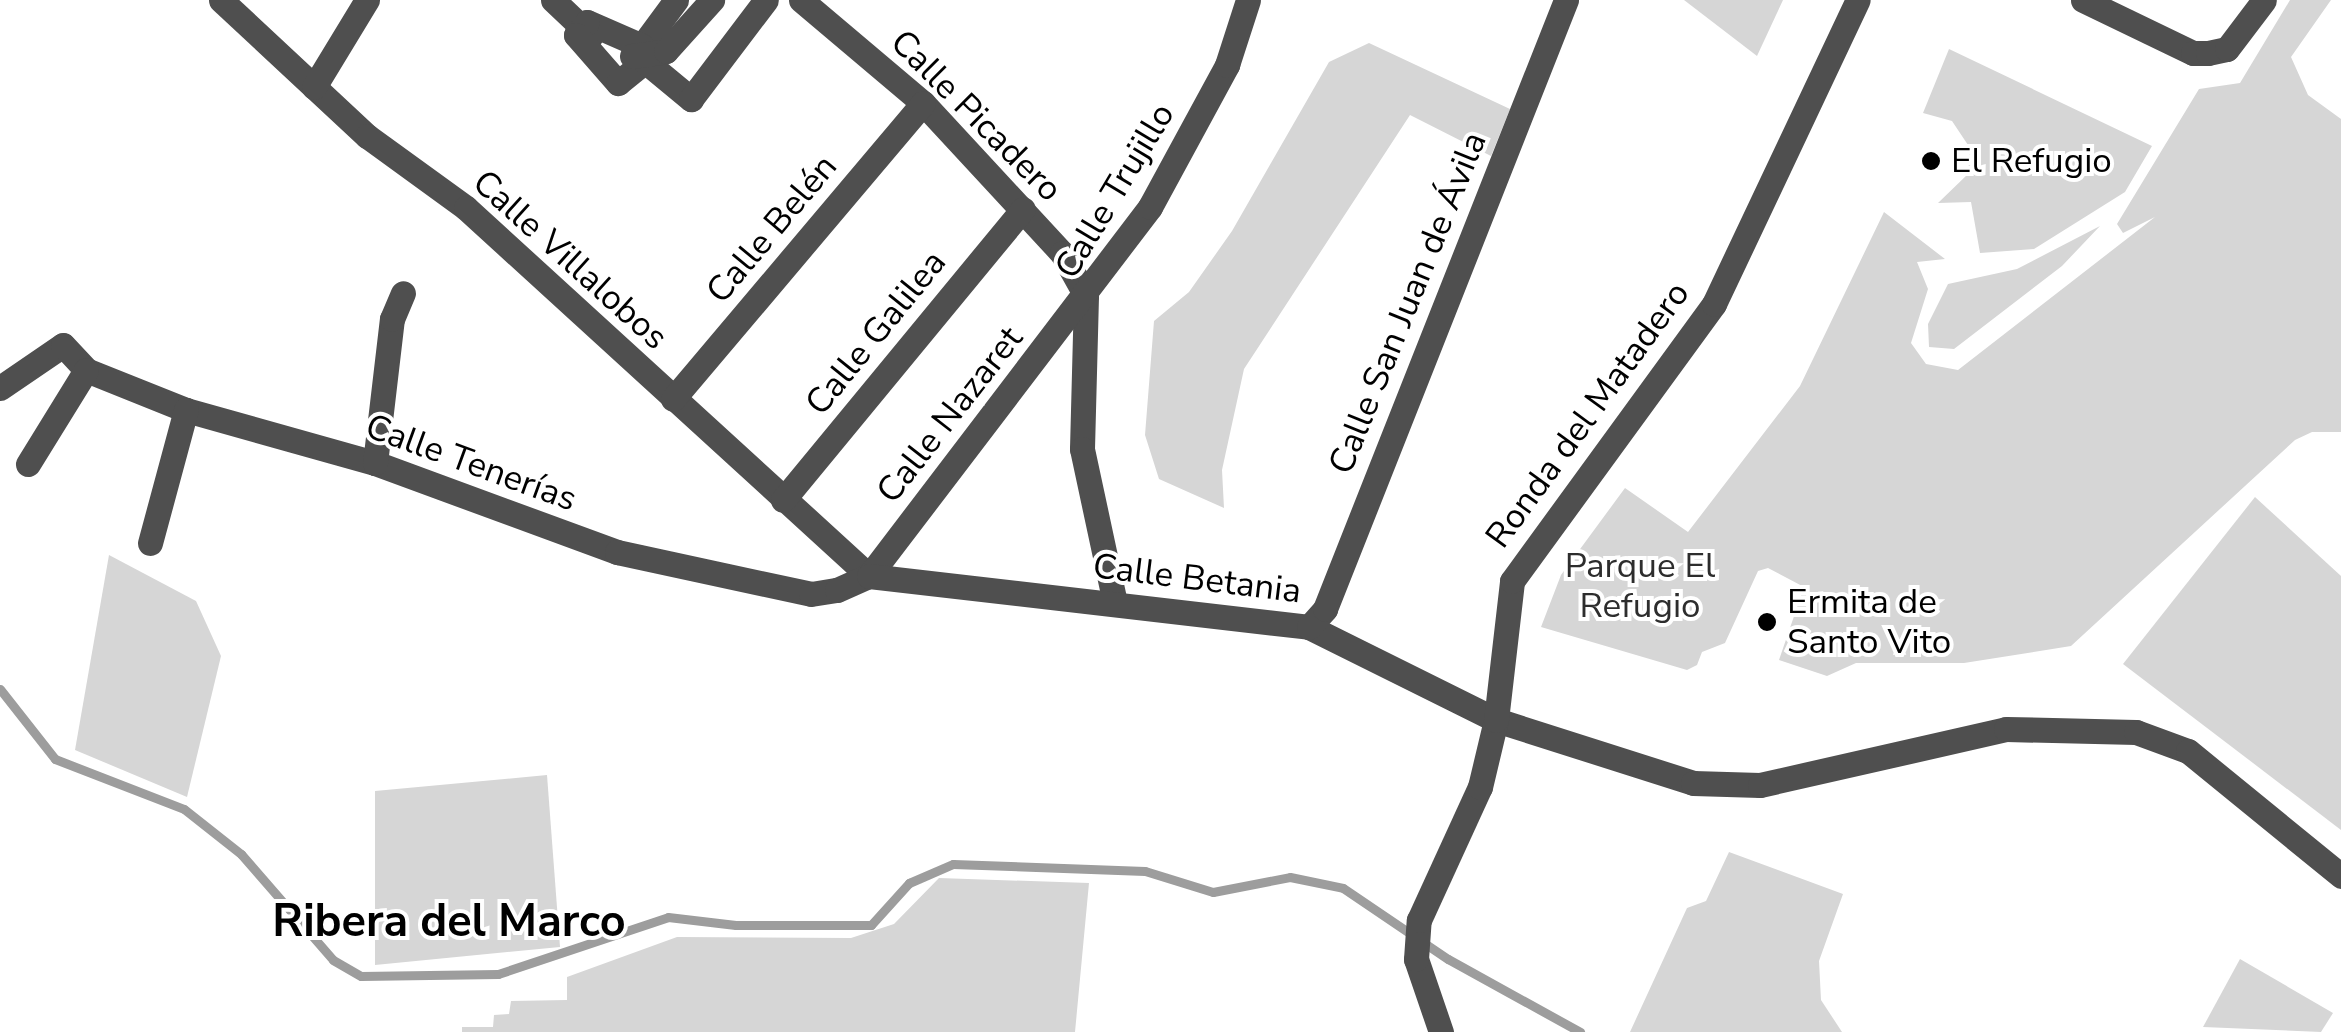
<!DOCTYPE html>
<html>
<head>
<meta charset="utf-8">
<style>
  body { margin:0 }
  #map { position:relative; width:2341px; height:1032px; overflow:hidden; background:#fff; font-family:"Nunito Sans",sans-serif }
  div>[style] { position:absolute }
  .green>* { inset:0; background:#d6d6d6 }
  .stream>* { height:9px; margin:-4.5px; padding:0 4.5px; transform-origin:4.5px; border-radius:4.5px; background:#9d9d9d }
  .minor>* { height:25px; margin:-12.5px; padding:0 12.5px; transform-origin:12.5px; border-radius:12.5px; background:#4f4f4f }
  .dots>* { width:28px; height:28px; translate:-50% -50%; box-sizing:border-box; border:5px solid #fff; border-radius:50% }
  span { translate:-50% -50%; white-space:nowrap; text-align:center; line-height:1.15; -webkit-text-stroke:8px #fff; paint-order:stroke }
  .street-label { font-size:35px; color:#000 }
  .poi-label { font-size:35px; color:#000 }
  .left { translate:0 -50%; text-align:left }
  .park-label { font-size:35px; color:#2d2d2d }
  .district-label { font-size:45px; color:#000; font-weight:700 }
</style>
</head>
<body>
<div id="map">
  <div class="green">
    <div style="clip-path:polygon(1684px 0,1783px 0,1757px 56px)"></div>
    <div style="clip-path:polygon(2290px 0,2331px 0,2291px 57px,2308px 95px,2341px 119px,2341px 432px,2312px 432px,2295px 440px,2071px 646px,1964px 663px,1856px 663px,1827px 676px,1779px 660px,1804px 587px,1768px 568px,1758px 571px,1725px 643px,1702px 652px,1697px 665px,1687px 670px,1541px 627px,1561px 575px,1625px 488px,1688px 532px,1800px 386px,1884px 212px,1945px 259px,1917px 262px,1928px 289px,1911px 343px,1926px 364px,1958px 370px,2155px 217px,2123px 233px,2117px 224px,2199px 89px,2240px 83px)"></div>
    <div style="clip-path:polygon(1369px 43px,1510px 109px,1491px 156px,1410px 115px,1244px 369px,1222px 470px,1224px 508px,1159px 479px,1145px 435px,1154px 321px,1189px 292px,1232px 231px,1329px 62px)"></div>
    <div style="clip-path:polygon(1949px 49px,2152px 146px,2125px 192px,2034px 249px,1980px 253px,1971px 202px,1938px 203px,1968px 174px,1970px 148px,1952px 121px,1923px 113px)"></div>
    <div style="clip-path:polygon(2100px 226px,2062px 266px,1954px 349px,1929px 347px,1928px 324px,1948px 284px,2017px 269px)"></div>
    <div style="clip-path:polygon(2255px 497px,2341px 576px,2341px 830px,2123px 664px)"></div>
    <div style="clip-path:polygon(109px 555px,196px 601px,221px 656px,187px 797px,75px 750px)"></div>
    <div style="clip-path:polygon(547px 775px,560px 947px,375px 965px,375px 791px)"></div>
    <div style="clip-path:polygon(1729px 852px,1843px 894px,1819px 961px,1821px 1000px,1842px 1032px,1630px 1032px,1687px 908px,1706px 901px)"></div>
    <div style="clip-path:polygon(939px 878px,1089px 883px,1075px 1032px,462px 1032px,462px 1027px,493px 1027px,494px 1015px,509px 1014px,511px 1001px,567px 1000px,567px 977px,677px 937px,851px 938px,894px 924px)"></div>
    <div style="clip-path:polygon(2240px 959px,2333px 1013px,2321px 1032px,2203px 1027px)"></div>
  </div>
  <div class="stream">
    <div style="left:0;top:689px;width:89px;rotate:51.8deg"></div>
    <div style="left:55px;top:759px;width:138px;rotate:21.2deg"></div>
    <div style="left:184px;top:809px;width:73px;rotate:38.3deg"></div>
    <div style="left:241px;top:854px;width:140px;rotate:49deg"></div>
    <div style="left:333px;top:960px;width:32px;rotate:30deg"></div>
    <div style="left:361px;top:976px;width:137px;rotate:-0.8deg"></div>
    <div style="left:498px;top:974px;width:179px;rotate:-18.5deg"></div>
    <div style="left:668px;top:917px;width:68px;rotate:6.7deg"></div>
    <div style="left:736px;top:925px;width:135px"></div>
    <div style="left:871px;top:925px;width:57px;rotate:-47.9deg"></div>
    <div style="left:909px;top:883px;width:48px;rotate:-23.4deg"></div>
    <div style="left:953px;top:864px;width:192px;rotate:2.1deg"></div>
    <div style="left:1145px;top:871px;width:71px;rotate:17.2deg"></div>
    <div style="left:1213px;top:892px;width:78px;rotate:-11deg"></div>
    <div style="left:1290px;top:877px;width:54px;rotate:11.7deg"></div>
    <div style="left:1343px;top:888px;width:127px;rotate:34.1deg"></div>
    <div style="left:1448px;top:959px;width:151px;rotate:28.9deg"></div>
  </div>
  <div class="minor">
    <div style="left:221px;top:0;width:200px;rotate:43deg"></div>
    <div style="left:367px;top:136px;width:122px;rotate:36deg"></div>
    <div style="left:466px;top:208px;width:546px;rotate:42.4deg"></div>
    <div style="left:553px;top:0;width:52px;rotate:43.5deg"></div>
    <div style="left:676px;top:0;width:57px;rotate:126.5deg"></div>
    <div style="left:642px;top:46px;width:60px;rotate:-156.4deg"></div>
    <div style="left:587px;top:22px;width:17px;rotate:130deg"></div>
    <div style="left:576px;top:35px;width:64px;rotate:48.8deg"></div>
    <div style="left:618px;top:83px;width:35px;rotate:-39deg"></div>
    <div style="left:645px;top:61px;width:60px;rotate:39.6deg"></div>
    <div style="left:691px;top:99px;width:124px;rotate:-52.9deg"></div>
    <div style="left:801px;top:0;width:160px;rotate:40.2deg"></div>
    <div style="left:923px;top:103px;width:205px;rotate:47.2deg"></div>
    <div style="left:1062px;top:253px;width:49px;rotate:60.8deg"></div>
    <div style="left:2083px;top:0;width:122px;rotate:25.7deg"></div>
    <div style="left:2193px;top:53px;width:15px"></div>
    <div style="left:2208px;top:53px;width:19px;rotate:-12deg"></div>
    <div style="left:2227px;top:49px;width:61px;rotate:-52.9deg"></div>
    <div style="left:632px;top:56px;width:34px;rotate:-8deg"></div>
    <div style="left:666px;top:51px;width:69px;rotate:-48deg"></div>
    <div style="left:314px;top:87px;width:102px;rotate:-58.7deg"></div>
    <div style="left:1086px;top:296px;width:153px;rotate:91.5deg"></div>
    <div style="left:1082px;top:449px;width:157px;rotate:77.9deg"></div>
    <div style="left:0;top:388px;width:76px;rotate:-34.3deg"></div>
    <div style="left:63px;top:345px;width:34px;rotate:47deg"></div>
    <div style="left:86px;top:370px;width:108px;rotate:21.8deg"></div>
    <div style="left:186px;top:410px;width:196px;rotate:15.7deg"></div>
    <div style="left:375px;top:463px;width:258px;rotate:20.2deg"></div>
    <div style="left:617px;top:552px;width:198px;rotate:12.2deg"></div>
    <div style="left:811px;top:594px;width:26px;rotate:-9deg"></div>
    <div style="left:837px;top:590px;width:35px;rotate:-24deg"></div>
    <div style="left:869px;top:576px;width:464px;rotate:-52.7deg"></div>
    <div style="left:1150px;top:207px;width:162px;rotate:-61.5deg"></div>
    <div style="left:1227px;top:65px;width:68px;rotate:-72.1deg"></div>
    <div style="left:673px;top:399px;width:387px;rotate:-49.8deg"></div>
    <div style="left:375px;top:463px;width:145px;rotate:-83.3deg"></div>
    <div style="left:392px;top:319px;width:28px;rotate:-67deg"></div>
    <div style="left:28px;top:464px;width:110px;rotate:-58.3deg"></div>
    <div style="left:783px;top:500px;width:377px;rotate:-50.5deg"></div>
    <div style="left:150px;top:543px;width:138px;rotate:-74.9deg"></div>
    <div style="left:869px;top:576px;width:443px;rotate:6.6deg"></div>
    <div style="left:1309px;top:627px;width:209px;rotate:26.4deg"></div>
    <div style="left:1496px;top:720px;width:207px;rotate:17.7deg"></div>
    <div style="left:1693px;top:783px;width:67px;rotate:1.7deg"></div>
    <div style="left:1760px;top:785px;width:252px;rotate:-12.8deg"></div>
    <div style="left:2006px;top:729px;width:130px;rotate:1.3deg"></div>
    <div style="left:2136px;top:732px;width:55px;rotate:20.1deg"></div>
    <div style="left:2188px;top:751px;width:198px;rotate:39.2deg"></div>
    <div style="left:1309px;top:627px;width:24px;rotate:-48deg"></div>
    <div style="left:1325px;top:609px;width:655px;rotate:-68.41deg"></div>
    <div style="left:1441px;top:1032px;width:77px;rotate:-108.9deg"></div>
    <div style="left:1416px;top:959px;width:39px;rotate:-86deg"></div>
    <div style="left:1419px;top:920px;width:146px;rotate:-65.4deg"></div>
    <div style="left:1480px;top:787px;width:69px;rotate:-76.6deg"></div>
    <div style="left:1496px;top:720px;width:140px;rotate:-83.4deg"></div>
    <div style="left:1512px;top:581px;width:343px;rotate:-53.9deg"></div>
    <div style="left:1714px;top:304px;width:336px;rotate:-64.7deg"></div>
  </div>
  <div class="dots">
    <div style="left:1931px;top:161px;background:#000"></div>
    <div style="left:1767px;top:622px;background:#000"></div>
  </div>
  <div class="street-label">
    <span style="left:976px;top:116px;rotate:45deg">Calle Picadero</span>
    <span style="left:1115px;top:191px;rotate:-59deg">Calle Trujillo</span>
    <span style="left:772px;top:229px;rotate:-50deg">Calle Belén</span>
    <span style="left:570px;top:260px;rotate:42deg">Calle Villalobos</span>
    <span style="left:1408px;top:303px;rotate:-68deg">Calle San Juan de Ávila</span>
    <span style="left:876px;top:333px;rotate:-51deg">Calle Galilea</span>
    <span style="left:950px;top:415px;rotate:-52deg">Calle Nazaret</span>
    <span style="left:1588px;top:415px;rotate:-54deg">Ronda del Matadero</span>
    <span style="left:471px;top:463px;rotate:20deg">Calle Tenerías</span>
    <span style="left:1197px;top:579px;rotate:7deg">Calle Betania</span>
  </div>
  <div class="poi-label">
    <span class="left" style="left:1951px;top:161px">El Refugio</span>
    <span class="left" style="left:1787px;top:622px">Ermita de<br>Santo Vito</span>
  </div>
  <div class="park-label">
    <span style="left:1640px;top:586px">Parque El<br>Refugio</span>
  </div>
  <div class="district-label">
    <span style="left:449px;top:922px">Ribera del Marco</span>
  </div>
</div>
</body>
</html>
